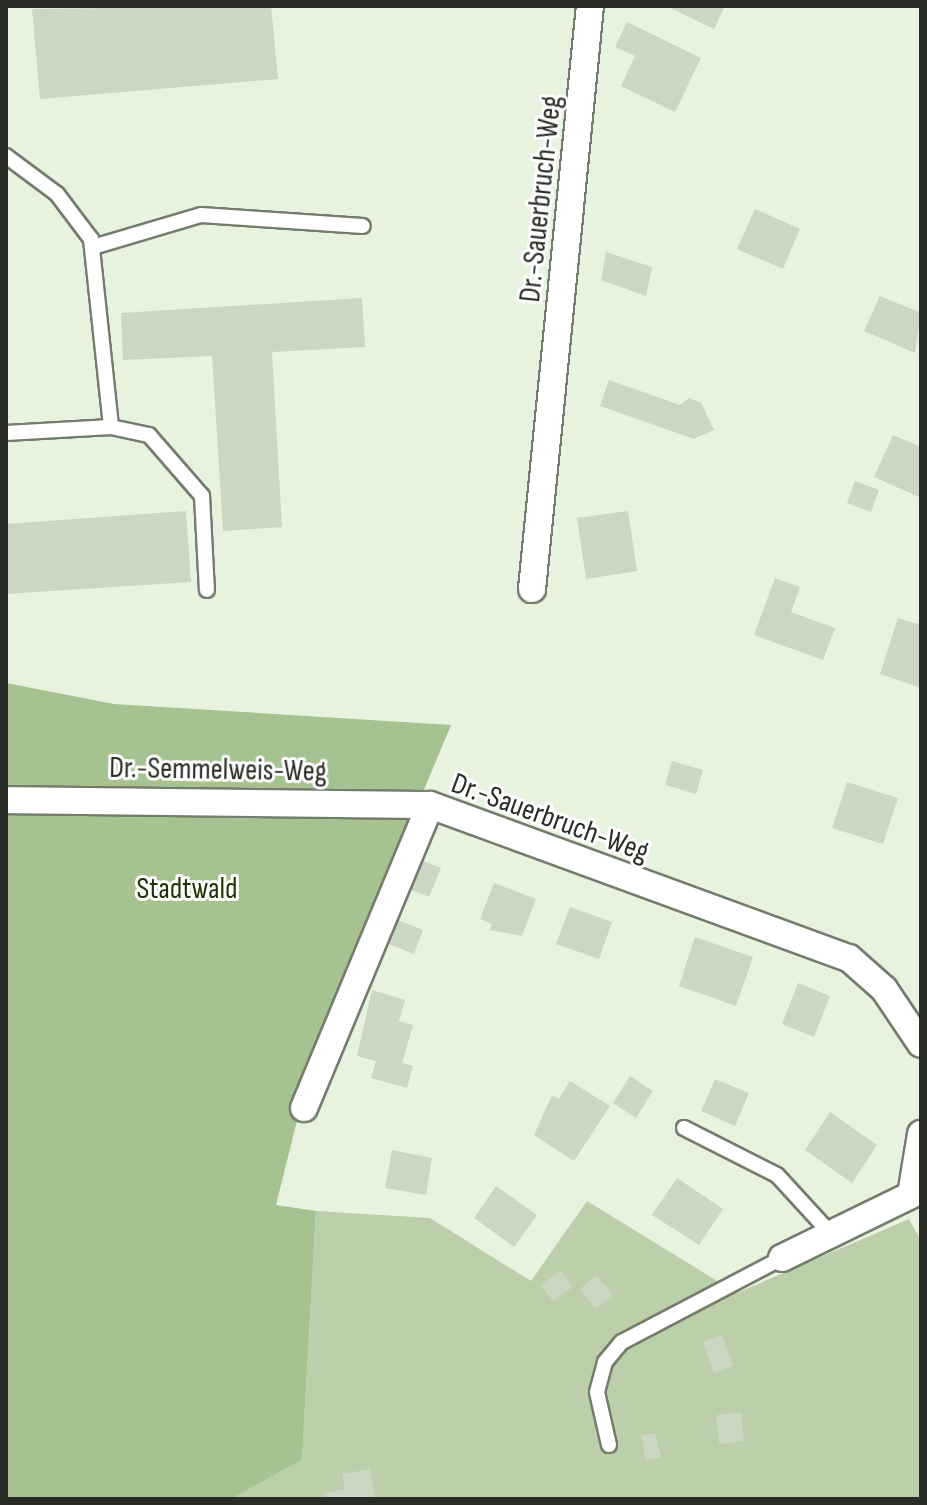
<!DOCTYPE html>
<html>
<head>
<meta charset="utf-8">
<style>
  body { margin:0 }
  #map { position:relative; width:927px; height:1505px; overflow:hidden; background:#e8f3df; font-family:"Sofia Sans Condensed",sans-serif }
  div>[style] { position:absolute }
  .green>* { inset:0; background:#bacfaa }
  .forest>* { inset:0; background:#a6c290 }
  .building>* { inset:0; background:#cbd7c2 }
  .roads { filter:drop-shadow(2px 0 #737d6b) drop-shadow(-2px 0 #737d6b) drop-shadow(0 2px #737d6b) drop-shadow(0 -2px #737d6b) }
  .service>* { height:14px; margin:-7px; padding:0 7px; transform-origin:7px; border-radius:7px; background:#fff }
  .minor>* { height:26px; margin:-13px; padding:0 13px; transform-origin:13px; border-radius:13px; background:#fff }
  span { translate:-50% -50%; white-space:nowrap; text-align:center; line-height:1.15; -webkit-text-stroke:6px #fff; paint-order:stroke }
  .street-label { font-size:30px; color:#282c24 }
  .park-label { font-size:30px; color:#1d3500 }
  .frame { position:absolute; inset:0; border:8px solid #282c24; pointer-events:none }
</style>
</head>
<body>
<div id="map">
  <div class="green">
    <div style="clip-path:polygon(587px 1201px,737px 1293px,909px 1219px,921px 1241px,921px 1499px,231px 1499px,302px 1460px,316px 1211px,430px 1218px,531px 1281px)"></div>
  </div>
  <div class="forest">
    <div style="clip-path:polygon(6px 683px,114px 704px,451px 725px,314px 1053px,276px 1205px,316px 1211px,302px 1460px,231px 1499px,6px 1499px)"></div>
  </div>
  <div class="building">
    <div style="clip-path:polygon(271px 6px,278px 79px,40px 99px,32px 9px)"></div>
    <div style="clip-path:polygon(666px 6px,725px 6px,714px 29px)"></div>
    <div style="clip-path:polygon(627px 22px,701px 58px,675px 112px,621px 86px,635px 56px,615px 47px)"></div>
    <div style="clip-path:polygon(755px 209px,800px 229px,783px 269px,737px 249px)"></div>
    <div style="clip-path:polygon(606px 252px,652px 267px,646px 296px,601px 280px)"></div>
    <div style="clip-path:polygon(880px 296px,921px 313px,915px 353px,864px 331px)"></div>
    <div style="clip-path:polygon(362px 298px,365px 347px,272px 352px,282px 527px,223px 531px,212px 356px,123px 360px,121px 313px)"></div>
    <div style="clip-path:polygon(609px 380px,680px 405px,689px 398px,701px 403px,714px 430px,694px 439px,600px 406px)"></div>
    <div style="clip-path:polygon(893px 435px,921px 447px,921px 498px,874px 477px)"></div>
    <div style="clip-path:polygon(855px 481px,879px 490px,871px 512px,847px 503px)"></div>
    <div style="clip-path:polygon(186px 511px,191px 582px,6px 594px,6px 524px)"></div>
    <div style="clip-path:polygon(628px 511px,637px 571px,586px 579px,577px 518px)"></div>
    <div style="clip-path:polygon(775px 578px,800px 587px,791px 612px,835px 628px,823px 660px,754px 635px)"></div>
    <div style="clip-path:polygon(898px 618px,921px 625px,921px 688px,880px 674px)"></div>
    <div style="clip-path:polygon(672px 761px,703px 770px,696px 794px,665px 785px)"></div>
    <div style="clip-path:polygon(847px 782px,898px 798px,883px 844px,832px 828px)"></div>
    <div style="clip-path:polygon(419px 859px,441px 868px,429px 897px,407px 888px)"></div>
    <div style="clip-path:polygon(494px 883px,536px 899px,522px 936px,490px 930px,492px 924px,480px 919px)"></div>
    <div style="clip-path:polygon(570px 907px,612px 922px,599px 959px,556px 944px)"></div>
    <div style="clip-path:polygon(398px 920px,423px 930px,414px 954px,389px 944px)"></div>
    <div style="clip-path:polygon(695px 937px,753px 957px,736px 1006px,679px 986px)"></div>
    <div style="clip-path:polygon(798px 983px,830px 996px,814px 1037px,782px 1024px)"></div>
    <div style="clip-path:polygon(372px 990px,405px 1000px,399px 1021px,413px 1025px,402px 1063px,413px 1066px,407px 1088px,371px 1078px,376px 1061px,357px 1056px)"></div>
    <div style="clip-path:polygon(630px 1076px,653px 1091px,636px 1118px,613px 1103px)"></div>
    <div style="clip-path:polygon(715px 1079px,749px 1093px,735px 1126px,701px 1111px)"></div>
    <div style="clip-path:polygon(570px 1081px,610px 1106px,574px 1161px,534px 1135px,552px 1095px,559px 1099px)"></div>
    <div style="clip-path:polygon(830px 1112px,877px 1145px,852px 1183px,805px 1150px)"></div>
    <div style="clip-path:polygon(392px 1150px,432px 1158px,426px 1195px,385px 1188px)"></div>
    <div style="clip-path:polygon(677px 1178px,723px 1209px,699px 1245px,652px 1215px)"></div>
    <div style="clip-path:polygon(496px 1186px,537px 1215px,514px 1247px,474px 1218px)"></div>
    <div style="clip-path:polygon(561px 1270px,573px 1287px,553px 1301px,541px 1285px)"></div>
    <div style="clip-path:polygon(596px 1275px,613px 1295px,596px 1309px,580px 1289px)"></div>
    <div style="clip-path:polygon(722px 1335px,733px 1366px,714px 1373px,703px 1342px)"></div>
    <div style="clip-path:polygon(741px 1413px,744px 1441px,719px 1444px,716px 1415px)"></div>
    <div style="clip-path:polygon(655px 1433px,661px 1457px,646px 1460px,641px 1436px)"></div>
    <div style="clip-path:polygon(370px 1469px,375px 1497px,325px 1499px,324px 1493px,345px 1489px,342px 1474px)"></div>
  </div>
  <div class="roads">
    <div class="service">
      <div style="left:6px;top:156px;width:64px;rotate:36.7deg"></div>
      <div style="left:57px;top:194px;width:56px;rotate:52.9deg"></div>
      <div style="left:91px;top:239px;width:189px;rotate:83.9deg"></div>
      <div style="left:111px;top:427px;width:105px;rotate:176.7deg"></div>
      <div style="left:93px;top:247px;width:113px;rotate:-16.5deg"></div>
      <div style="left:201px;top:215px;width:162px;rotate:3.9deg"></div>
      <div style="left:111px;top:427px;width:39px;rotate:12deg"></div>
      <div style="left:149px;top:435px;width:81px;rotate:49deg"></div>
      <div style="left:202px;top:496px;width:94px;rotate:87deg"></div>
      <div style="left:684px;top:1128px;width:104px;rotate:26.8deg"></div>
      <div style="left:777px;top:1175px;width:81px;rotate:47.5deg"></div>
      <div style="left:609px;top:1445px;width:54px;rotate:-102.8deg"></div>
      <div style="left:597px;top:1392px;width:31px;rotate:-75deg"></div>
      <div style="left:605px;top:1362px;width:26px;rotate:-50deg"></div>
      <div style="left:622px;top:1342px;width:181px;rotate:-27.7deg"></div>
    </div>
    <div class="minor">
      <div style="left:532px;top:589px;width:586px;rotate:-84.32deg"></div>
      <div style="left:6px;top:800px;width:424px;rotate:0.7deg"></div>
      <div style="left:430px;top:805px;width:446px;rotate:20.1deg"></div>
      <div style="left:849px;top:958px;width:47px;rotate:41.5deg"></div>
      <div style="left:884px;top:989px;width:66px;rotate:56.1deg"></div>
      <div style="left:304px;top:1108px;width:328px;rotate:-67.4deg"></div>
      <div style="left:782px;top:1258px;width:144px;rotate:-26deg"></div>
      <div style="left:911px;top:1195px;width:62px;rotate:-80.7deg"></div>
    </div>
  </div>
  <div class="street-label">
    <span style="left:541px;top:199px;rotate:-84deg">Dr.-Sauerbruch-Weg</span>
    <span style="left:218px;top:770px;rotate:1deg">Dr.-Semmelweis-Weg</span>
    <span style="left:550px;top:818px;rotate:20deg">Dr.-Sauerbruch-Weg</span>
  </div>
  <div class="park-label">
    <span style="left:187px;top:889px">Stadtwald</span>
  </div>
  <div class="frame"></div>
</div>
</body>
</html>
